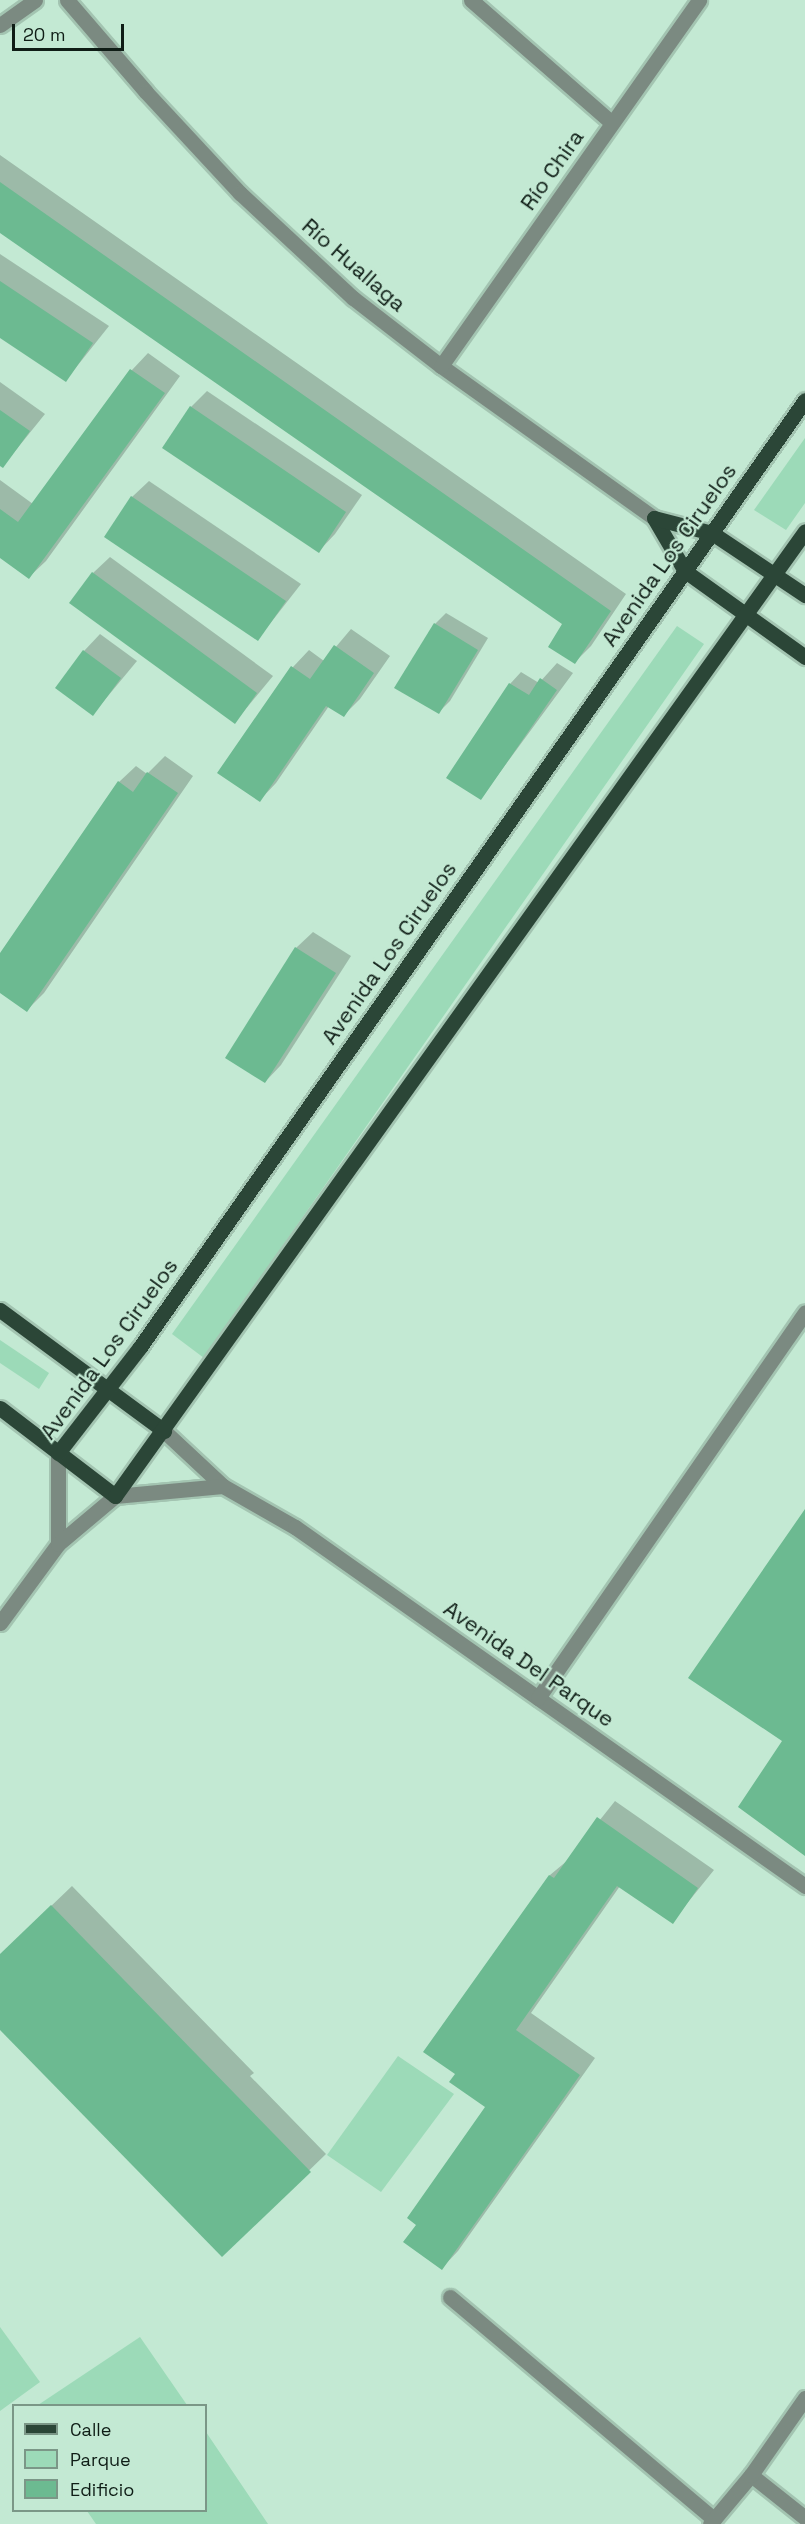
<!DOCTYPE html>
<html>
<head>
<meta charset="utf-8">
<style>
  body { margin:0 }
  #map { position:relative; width:805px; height:2524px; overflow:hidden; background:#c3e9d3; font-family:"Space Grotesk",sans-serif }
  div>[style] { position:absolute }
  .green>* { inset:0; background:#9cdab8 }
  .shadow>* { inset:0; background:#0003 }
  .building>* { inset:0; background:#6cba91 }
  .roads { filter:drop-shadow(2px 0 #a3c4b1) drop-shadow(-2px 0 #a3c4b1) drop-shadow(0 2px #a3c4b1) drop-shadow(0 -2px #a3c4b1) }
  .minor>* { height:15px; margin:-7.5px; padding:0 7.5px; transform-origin:7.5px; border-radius:7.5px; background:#7b8a81 }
  .major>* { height:15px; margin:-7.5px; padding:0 7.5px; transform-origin:7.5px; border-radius:7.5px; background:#2b4637 }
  span { translate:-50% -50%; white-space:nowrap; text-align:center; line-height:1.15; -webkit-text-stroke:4.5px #c3e9d3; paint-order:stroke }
  .street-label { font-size:22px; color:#0f1d16 }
  .legend { position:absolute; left:12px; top:2404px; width:195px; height:108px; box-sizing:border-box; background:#c3e9d3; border:2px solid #7b9787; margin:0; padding:8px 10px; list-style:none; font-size:18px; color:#0f1d16 }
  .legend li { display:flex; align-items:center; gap:12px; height:30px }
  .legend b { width:30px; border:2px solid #7b9787 }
  .scale { position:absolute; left:12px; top:24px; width:112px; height:27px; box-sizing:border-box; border:3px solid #0f1d16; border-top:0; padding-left:8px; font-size:18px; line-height:21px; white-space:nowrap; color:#0f1d16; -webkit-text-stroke:4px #c3e9d3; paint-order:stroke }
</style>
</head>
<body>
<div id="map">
  <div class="green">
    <div style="clip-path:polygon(805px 438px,805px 503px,786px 530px,754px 510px)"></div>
    <div style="clip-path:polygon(677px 626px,704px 644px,204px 1358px,172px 1334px)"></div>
    <div style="clip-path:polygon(0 1340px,49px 1373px,39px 1389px,0 1363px)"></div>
    <div style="clip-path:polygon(398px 2056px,454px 2094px,381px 2192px,327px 2155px)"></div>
    <div style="clip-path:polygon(0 2327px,40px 2382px,0 2411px)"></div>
    <div style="clip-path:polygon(140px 2337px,187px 2405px,38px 2405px)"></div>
    <div style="clip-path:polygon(206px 2432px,268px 2524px,96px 2524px,87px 2511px,206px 2510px)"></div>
  </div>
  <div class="shadow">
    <div style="clip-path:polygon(0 155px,626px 594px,591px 646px,575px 662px,564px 624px,0 231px)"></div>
    <div style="clip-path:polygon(0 254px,109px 326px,66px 380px,0 336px)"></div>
    <div style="clip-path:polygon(148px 353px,180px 376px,46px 561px,29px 577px,0 556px,0 480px,33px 504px,132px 370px)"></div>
    <div style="clip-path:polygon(0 382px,45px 414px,3px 466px,0 464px)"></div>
    <div style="clip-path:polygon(207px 391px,362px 495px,335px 534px,319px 551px,191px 407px)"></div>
    <div style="clip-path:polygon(149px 481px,301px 584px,258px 639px,132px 497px)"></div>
    <div style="clip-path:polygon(110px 557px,273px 676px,235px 722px,93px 573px)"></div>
    <div style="clip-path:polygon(446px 613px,488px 638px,450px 701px,439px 712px,435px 624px)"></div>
    <div style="clip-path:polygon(351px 629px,390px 656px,360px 699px,344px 715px,329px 706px,276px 783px,260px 800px,219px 772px,293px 667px,309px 650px,324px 661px)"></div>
    <div style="clip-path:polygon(100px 634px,137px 661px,93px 714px,84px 651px)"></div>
    <div style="clip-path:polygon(557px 663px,573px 673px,481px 798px,510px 684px,521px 672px,539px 683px)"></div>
    <div style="clip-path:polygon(165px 756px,193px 776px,44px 993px,27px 1010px,0 991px,0 955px,119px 782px,136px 766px,147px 774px)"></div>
    <div style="clip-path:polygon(313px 932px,351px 956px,281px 1065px,265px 1082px,296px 948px)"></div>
    <div style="clip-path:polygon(615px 1801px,714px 1870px,672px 1922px,620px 1886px,531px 2013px,595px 2058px,458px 2251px,442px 2268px,418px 2224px,487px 2106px,457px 2074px,425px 2052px,550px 1875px,568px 1860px)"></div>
    <div style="clip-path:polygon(72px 1886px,254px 2073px,250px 2076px,326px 2154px,222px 2255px,0 2028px,0 1955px)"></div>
  </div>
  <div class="building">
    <div style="clip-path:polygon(0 182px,611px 611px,575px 664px,548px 647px,562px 624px,0 233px)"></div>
    <div style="clip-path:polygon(0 281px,93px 343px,66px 382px,0 338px)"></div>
    <div style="clip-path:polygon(130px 369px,165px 393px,29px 579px,0 558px,0 509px,18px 522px)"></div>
    <div style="clip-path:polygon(190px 406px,346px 512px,319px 553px,162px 448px)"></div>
    <div style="clip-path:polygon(0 410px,30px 431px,3px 468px,0 466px)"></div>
    <div style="clip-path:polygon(131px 496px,286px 601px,258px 641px,104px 537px)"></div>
    <div style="clip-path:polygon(92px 572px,257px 693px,235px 724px,69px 603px)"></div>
    <div style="clip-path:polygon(434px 623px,478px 650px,439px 714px,394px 688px)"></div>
    <div style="clip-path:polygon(334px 645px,374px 673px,344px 717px,326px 706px,260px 802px,217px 773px,291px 666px,310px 679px)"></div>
    <div style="clip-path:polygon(83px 650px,121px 678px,93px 716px,55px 688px)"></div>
    <div style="clip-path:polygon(540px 678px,557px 690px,481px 800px,446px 778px,509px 683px,529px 695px)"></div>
    <div style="clip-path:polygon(147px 772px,178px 793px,27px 1012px,0 993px,0 953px,118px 781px,133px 792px)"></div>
    <div style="clip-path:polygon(295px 947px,336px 973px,265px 1083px,225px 1058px)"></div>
    <div style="clip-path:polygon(805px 1509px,805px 1856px,738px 1807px,782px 1741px,688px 1678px)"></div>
    <div style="clip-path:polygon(597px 1817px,698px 1888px,673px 1924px,617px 1886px,516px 2030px,580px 2075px,442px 2270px,403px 2242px,416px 2225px,407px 2218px,485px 2107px,449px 2082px,455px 2074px,423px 2052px,549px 1875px,554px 1878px)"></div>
    <div style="clip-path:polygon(51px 1905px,311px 2172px,222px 2257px,0 2030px,0 1954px)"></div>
  </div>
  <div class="roads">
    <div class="minor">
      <div style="left:67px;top:0;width:121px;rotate:49.3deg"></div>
      <div style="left:146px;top:92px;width:138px;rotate:47.1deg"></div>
      <div style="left:240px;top:193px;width:154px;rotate:42.9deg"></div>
      <div style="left:353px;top:298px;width:111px;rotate:37.7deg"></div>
      <div style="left:441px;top:366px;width:262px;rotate:35.5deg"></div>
      <div style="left:471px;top:0;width:187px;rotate:41.1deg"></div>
      <div style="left:0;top:25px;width:43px;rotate:-35.5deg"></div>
      <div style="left:441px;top:366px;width:448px;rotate:-54.8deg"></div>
      <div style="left:164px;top:1431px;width:81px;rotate:43deg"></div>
      <div style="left:223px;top:1486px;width:83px;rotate:29.7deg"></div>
      <div style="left:295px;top:1527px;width:624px;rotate:35.14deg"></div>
      <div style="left:58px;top:1453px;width:91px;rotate:90deg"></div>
      <div style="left:0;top:1623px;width:98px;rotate:-53.7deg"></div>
      <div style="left:58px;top:1544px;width:75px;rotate:-40.1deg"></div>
      <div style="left:115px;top:1496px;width:108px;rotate:-5.3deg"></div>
      <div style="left:538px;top:1698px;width:469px;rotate:-55.3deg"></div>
      <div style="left:450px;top:2297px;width:345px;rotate:40.1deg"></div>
      <div style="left:751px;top:2475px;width:69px;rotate:38.5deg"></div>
      <div style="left:710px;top:2524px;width:64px;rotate:-50.1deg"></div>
      <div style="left:751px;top:2475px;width:94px;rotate:-55deg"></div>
    </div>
    <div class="major">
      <div style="left:654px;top:518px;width:61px;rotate:59.7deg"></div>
      <div style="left:685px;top:571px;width:148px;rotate:35.6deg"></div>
      <div style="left:654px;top:518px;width:60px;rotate:14.5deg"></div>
      <div style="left:712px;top:533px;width:112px;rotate:33.7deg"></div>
      <div style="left:0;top:1310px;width:204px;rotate:36.4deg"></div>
      <div style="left:0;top:1408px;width:145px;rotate:37.4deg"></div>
      <div style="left:115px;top:1496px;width:1186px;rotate:-54.43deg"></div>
      <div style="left:58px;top:1453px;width:134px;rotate:-52.3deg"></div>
      <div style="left:140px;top:1347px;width:1157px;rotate:-54.92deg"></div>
    </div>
  </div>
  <div class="street-label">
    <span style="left:552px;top:170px;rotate:-55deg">Río Chira</span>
    <span style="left:354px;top:265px;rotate:41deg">Río Huallaga</span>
    <span style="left:669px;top:555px;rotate:-55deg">Avenida Los Ciruelos</span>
    <span style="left:389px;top:953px;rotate:-55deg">Avenida Los Ciruelos</span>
    <span style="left:109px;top:1349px;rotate:-54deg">Avenida Los Ciruelos</span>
    <span style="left:529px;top:1664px;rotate:35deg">Avenida Del Parque</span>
  </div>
  <ul class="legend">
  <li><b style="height:8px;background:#2b4637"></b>Calle</li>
  <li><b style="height:16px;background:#9cdab8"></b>Parque</li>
  <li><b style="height:16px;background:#6cba91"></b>Edificio</li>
  </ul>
  <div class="scale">20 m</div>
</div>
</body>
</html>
